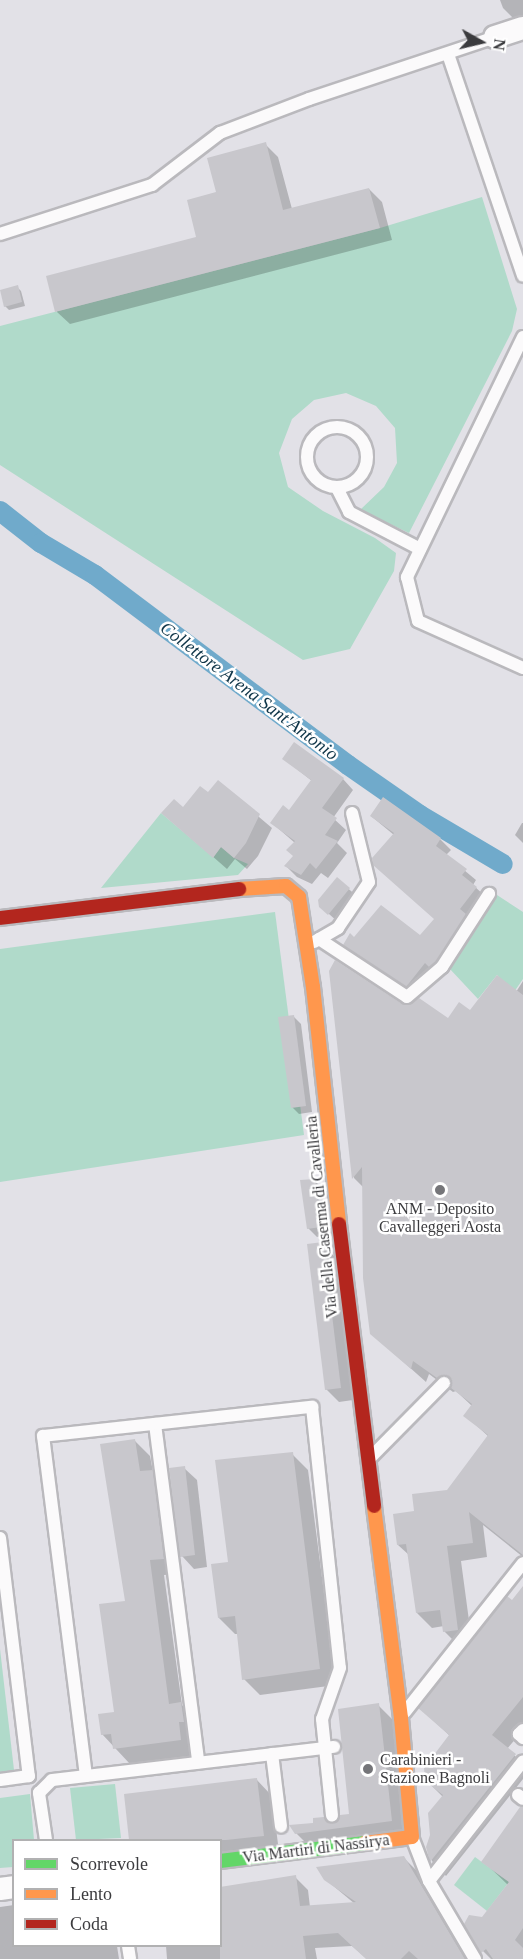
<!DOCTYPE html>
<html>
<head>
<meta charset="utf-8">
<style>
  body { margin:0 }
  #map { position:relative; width:523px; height:1959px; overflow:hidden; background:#e2e1e7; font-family:Georgia,serif }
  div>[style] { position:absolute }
  .green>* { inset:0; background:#b0daca }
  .shadow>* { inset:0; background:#0003 }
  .canal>* { height:20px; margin:-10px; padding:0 10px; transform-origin:10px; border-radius:10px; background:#70aacb }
  .building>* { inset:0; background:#c8c7cc }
  .roads { filter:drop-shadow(2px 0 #bab9bd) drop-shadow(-2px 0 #bab9bd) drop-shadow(0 2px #bab9bd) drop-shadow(0 -2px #bab9bd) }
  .lane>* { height:12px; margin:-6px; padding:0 6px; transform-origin:6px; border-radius:6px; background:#fbfafb }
  .lane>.ring { margin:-6px; padding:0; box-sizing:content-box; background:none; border:12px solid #fbfafb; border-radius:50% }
  .street>* { height:22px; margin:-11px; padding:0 11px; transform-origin:11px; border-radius:11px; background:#fbfafb }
  .fast>* { height:14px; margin:-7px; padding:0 7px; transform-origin:7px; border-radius:7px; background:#63d668 }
  .slow>* { height:14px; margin:-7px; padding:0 7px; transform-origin:7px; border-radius:7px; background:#ff974d }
  .jam>* { height:14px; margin:-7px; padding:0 7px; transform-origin:7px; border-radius:7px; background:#b3261e }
  .dots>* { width:16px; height:16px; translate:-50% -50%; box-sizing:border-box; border:3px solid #fff; border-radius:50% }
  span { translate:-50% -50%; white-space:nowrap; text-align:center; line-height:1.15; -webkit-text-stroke:5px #fff; paint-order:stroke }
  .poi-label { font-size:16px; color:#3b3b3e }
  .left { translate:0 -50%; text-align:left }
  .street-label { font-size:16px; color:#3b3b3e }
  .water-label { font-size:18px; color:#0f3548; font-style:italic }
  .legend { position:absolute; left:12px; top:1839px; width:210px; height:108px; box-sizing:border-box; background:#fff; border:2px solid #b1b1b2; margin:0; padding:8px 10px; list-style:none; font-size:18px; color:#3b3b3e }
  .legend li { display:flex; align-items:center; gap:12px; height:30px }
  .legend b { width:30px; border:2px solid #b1b1b2 }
  .north { position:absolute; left:451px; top:12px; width:60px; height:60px; -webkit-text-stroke:4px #fff; paint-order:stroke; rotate:98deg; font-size:16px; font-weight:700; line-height:24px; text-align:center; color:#3b3b3e }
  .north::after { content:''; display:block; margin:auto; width:21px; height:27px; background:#3b3b3e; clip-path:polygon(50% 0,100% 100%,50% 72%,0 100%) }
</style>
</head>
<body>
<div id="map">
  <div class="green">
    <div style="clip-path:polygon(482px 197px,517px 309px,512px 331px,409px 533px,360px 510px,384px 487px,397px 463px,395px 428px,376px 406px,346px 393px,314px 400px,292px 419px,279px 453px,288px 487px,323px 511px,375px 538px,396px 553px,394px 571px,350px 649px,303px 660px,0 465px,0 326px,380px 228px)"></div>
    <div style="clip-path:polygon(161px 813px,213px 857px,221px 847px,234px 858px,248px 864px,238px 875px,101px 888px)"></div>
    <div style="clip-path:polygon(497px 895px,523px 912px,523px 979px,514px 992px,497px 975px,478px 999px,449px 968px)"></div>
    <div style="clip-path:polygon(275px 912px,304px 1135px,0 1182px,0 949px)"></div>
    <div style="clip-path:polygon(0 1649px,14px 1770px,0 1772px)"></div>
    <div style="clip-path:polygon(115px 1784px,121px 1838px,76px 1840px,70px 1788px)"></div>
    <div style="clip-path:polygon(30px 1794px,34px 1840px,14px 1840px,13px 1867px,0 1868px,0 1798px)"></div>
    <div style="clip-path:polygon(475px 1857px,509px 1882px,487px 1911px,454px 1885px)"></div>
  </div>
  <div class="shadow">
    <div style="clip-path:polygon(500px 0,523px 0,523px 18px,516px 21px,503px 8px)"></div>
    <div style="clip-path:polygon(265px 144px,278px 157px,292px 209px,369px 189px,382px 202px,392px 240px,70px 324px,57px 312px,48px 277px,198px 238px,218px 193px)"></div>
    <div style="clip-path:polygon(17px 287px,21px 291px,25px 306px,9px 310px,5px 306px)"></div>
    <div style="clip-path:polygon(284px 759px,343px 779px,353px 790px,333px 818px,346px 830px,337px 843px,347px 853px,328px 878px,321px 873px,312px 884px,297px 877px,286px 866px,294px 856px,295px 843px,272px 823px,290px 812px,312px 781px)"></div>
    <div style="clip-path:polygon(218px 782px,272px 828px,258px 856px,247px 869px,235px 859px,227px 869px,163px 813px,183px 809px,208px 794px)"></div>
    <div style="clip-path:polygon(371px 816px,440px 839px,451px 850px,446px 855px,476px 880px,473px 885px,487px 898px,470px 920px,476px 925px,446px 972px,441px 976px,436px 973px,417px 996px,356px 955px,345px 945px,355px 939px,420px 937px,435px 919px,394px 835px)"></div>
    <div style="clip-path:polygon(522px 823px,523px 823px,523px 843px,515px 835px)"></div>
    <div style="clip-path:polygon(337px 879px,358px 897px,338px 922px,320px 906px)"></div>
    <div style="clip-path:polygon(330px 972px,402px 1005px,448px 1021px,516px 992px,523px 981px,523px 1557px,483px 1525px,487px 1557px,461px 1561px,472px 1643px,523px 1589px,523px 1730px,507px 1749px,523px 1763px,523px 1779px,446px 1876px,432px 1861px,428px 1847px,443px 1797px,426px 1780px,450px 1736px,420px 1708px,471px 1644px,459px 1646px,444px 1631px,444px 1626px,432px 1628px,417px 1613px,409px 1555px,398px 1545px,416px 1512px,448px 1492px,489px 1437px,465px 1415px,472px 1406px,456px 1391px,453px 1392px,429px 1374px,426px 1382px,371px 1333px,364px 1188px,354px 1178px)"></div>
    <div style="clip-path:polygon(294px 1017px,301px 1024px,312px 1112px,299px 1114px,292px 1107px)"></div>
    <div style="clip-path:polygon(314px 1180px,323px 1189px,329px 1235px,317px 1237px,308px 1228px)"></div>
    <div style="clip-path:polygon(322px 1244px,335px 1257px,353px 1400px,339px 1402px,326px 1389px)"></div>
    <div style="clip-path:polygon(135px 1441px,150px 1456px,153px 1472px,167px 1487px,178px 1574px,164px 1575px,182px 1705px,196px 1719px,196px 1755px,130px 1764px,102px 1734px,115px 1713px,127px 1602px)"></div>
    <div style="clip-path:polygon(292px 1454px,308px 1470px,336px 1685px,260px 1695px,244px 1679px,239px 1634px,235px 1634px,219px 1618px,230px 1563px)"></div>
    <div style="clip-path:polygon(184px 1468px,197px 1480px,207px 1567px,194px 1569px,182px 1556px)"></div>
    <div style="clip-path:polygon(378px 1705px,393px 1720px,407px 1836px,311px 1848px,296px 1833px,334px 1825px,350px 1816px)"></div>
    <div style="clip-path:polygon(256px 1779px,272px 1796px,279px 1852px,220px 1859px,220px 1840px,131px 1840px,125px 1796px)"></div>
    <div style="clip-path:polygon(523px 1820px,523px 1959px,491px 1959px,480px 1948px,483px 1919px,508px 1885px,483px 1861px)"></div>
    <div style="clip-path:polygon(404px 1858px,417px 1871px,470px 1959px,367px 1959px,352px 1946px,315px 1948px,317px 1959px,167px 1959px,166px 1946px,220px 1946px,295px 1877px,308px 1890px,310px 1907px,355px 1904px,325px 1879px)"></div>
    <div style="clip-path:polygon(14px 1905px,14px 1946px,117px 1946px,119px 1959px,0 1959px,0 1907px)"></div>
  </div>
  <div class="canal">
    <div style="left:0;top:511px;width:52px;rotate:38deg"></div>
    <div style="left:41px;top:543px;width:63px;rotate:30.7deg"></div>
    <div style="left:95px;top:575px;width:316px;rotate:36.9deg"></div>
    <div style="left:348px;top:765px;width:88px;rotate:34.8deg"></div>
    <div style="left:420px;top:815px;width:96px;rotate:30.6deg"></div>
  </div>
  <div class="building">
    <div style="clip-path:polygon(266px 142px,283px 210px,369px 188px,380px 228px,55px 312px,46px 276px,196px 237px,187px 200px,216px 192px,207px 158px)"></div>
    <div style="clip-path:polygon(18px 285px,22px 302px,4px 307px,0 290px)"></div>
    <div style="clip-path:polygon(294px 742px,344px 778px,322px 808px,337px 818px,325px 835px,338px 841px,316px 869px,310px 863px,301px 875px,284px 866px,293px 856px,286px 850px,295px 841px,270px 823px,283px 805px,289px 810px,311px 780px,282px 759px)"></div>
    <div style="clip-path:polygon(218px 780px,260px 814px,246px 843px,234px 858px,221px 847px,213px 858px,161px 813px,174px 799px,183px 807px,200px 786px,208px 792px)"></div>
    <div style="clip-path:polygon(383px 797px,441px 838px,436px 846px,467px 869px,462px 875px,477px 887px,460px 909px,466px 914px,436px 962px,429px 967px,425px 963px,406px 987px,343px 945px,350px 933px,354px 937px,381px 905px,420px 935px,434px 919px,373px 865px,372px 858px,394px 833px,370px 816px)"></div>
    <div style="clip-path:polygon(337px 877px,350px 888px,328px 915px,319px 907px,318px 900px)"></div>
    <div style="clip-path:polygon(335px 960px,402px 1004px,408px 1005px,419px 998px,448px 1018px,459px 1002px,470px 1010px,497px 975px,523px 995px,523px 1555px,469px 1512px,473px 1543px,447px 1546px,458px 1630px,443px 1632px,440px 1610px,416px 1613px,406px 1544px,397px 1545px,393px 1514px,414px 1511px,412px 1494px,447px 1490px,488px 1435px,463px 1416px,472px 1404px,451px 1388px,452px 1381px,449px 1377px,442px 1375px,437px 1378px,413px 1361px,411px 1369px,370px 1334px,363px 1278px,362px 1167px,352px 1179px,329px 971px)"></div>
    <div style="clip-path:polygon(294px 1015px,306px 1106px,291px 1108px,278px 1017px)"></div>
    <div style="clip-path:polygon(315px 1179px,321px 1227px,307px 1229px,300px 1180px)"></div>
    <div style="clip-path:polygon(323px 1242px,341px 1388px,325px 1390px,307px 1244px)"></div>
    <div style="clip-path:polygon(135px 1439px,140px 1471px,153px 1470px,164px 1559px,150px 1560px,169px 1704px,181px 1702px,184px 1722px,179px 1722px,181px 1740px,113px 1749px,111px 1734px,101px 1735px,98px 1714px,114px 1712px,99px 1604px,125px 1601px,100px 1444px)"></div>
    <div style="clip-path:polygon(293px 1452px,320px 1669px,242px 1680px,235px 1616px,218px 1618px,211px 1564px,228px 1562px,215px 1460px)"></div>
    <div style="clip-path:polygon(185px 1466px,195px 1555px,180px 1557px,169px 1468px)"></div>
    <div style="clip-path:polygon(523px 1586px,523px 1697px,492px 1735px,516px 1754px,430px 1862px,426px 1847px,430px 1835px,428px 1813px,443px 1795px,425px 1781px,424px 1768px,449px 1735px,418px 1708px,507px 1596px,512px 1600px)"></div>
    <div style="clip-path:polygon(379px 1703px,392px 1821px,295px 1834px,289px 1825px,313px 1823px,313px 1818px,324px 1817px,328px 1822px,333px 1823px,340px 1815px,349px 1814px,338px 1709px)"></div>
    <div style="clip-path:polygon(257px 1778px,264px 1836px,226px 1840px,129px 1840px,124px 1794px)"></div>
    <div style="clip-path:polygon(520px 1807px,523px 1807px,523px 1928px,515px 1940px,523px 1948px,523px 1959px,493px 1959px,486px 1949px,481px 1953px,464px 1924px,469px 1915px,482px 1917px,509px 1882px,481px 1862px)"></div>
    <div style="clip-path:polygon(404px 1856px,465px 1959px,418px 1959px,409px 1951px,401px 1959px,366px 1959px,338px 1933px,303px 1936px,306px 1959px,220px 1959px,220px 1887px,296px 1875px,300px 1906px,356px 1902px,324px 1880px,316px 1867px)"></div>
  </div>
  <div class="roads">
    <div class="lane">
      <div style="left:448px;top:54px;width:234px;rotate:71.3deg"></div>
      <div style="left:0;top:234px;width:160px;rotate:-17.9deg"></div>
      <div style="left:152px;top:185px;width:86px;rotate:-37.4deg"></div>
      <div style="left:220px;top:133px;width:95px;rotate:-20.9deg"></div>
      <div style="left:309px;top:99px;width:196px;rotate:-18.4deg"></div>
      <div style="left:523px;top:337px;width:267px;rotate:115.8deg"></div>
      <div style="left:407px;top:577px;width:45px;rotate:76deg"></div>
      <div style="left:418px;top:621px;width:115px;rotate:24.1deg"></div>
      <div class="ring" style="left:307px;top:427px;width:48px;height:48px"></div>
      <div style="left:337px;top:488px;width:27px;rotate:63deg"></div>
      <div style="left:349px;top:512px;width:80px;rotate:27.5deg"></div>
      <div style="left:319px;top:939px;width:105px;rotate:33.4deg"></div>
      <div style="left:407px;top:997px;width:46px;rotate:-40.6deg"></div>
      <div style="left:442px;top:967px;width:87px;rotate:-57.2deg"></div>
      <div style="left:314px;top:942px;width:28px;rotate:-30deg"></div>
      <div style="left:338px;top:928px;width:55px;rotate:-56deg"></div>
      <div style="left:369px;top:882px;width:71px;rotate:-103.8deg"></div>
      <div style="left:155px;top:1424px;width:341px;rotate:82.7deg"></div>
      <div style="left:371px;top:1457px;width:104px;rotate:-45.4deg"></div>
      <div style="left:0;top:1538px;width:240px;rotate:83.1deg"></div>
      <div style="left:29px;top:1776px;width:29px;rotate:172deg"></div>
      <div style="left:405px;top:1712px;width:190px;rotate:-51.6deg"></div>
      <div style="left:523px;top:1730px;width:6px;rotate:135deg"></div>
      <div style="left:519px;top:1734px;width:6px;rotate:45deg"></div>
      <div style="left:272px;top:1754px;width:73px;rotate:82.9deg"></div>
      <div style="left:86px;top:1776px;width:343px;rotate:-97.2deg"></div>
      <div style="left:43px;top:1436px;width:271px;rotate:-6.2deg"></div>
      <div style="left:312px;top:1407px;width:262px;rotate:83.9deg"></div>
      <div style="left:340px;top:1668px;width:54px;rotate:109.4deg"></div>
      <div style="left:322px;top:1719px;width:97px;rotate:84.1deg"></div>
      <div style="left:518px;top:1795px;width:6px;rotate:39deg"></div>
      <div style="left:412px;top:1837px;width:47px;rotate:68.9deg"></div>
      <div style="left:429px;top:1881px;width:91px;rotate:59.5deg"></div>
      <div style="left:46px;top:1840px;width:48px;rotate:-98.5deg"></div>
      <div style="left:39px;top:1793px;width:18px;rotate:-45deg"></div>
      <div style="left:52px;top:1780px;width:284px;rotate:-6.7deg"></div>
      <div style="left:429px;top:1881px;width:152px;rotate:-51.9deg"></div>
      <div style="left:128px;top:1946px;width:13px;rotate:81deg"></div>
    </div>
    <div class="street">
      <div style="left:495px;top:37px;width:29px;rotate:-18deg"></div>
      <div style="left:0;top:1889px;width:14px;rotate:-8deg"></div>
    </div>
    <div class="fast">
      <div style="left:220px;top:1861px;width:146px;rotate:-7.1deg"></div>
    </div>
    <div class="slow">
      <div style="left:239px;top:889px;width:47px;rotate:-3.7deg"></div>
      <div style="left:286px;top:886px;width:17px;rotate:40deg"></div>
      <div style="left:299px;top:897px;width:91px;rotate:81.2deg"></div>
      <div style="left:313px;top:987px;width:238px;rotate:83.7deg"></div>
      <div style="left:365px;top:1843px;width:47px;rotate:-7.3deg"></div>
      <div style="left:412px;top:1837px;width:120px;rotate:-95.3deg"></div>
      <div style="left:401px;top:1718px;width:214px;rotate:-97.3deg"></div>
    </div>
    <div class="jam">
      <div style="left:0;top:918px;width:241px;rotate:-6.9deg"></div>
      <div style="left:339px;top:1224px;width:284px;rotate:82.9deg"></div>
    </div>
  </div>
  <div class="dots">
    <div style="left:440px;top:1190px;background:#757579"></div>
    <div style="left:368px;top:1769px;background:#757579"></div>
  </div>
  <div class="poi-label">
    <span style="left:440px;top:1218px">ANM - Deposito<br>Cavalleggeri Aosta</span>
    <span class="left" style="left:380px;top:1769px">Carabinieri -<br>Stazione Bagnoli</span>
  </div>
  <div class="street-label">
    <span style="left:322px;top:1217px;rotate:-96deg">Via della Caserma di Cavalleria</span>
    <span style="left:316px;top:1849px;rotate:-7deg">Via Martiri di Nassirya</span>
  </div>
  <div class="water-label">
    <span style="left:249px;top:691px;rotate:37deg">Collettore Arena Sant'Antonio</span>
  </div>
  <ul class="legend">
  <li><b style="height:8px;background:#63d668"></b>Scorrevole</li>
  <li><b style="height:8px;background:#ff974d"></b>Lento</li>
  <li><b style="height:8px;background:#b3261e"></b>Coda</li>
  </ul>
  <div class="north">N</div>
</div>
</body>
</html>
